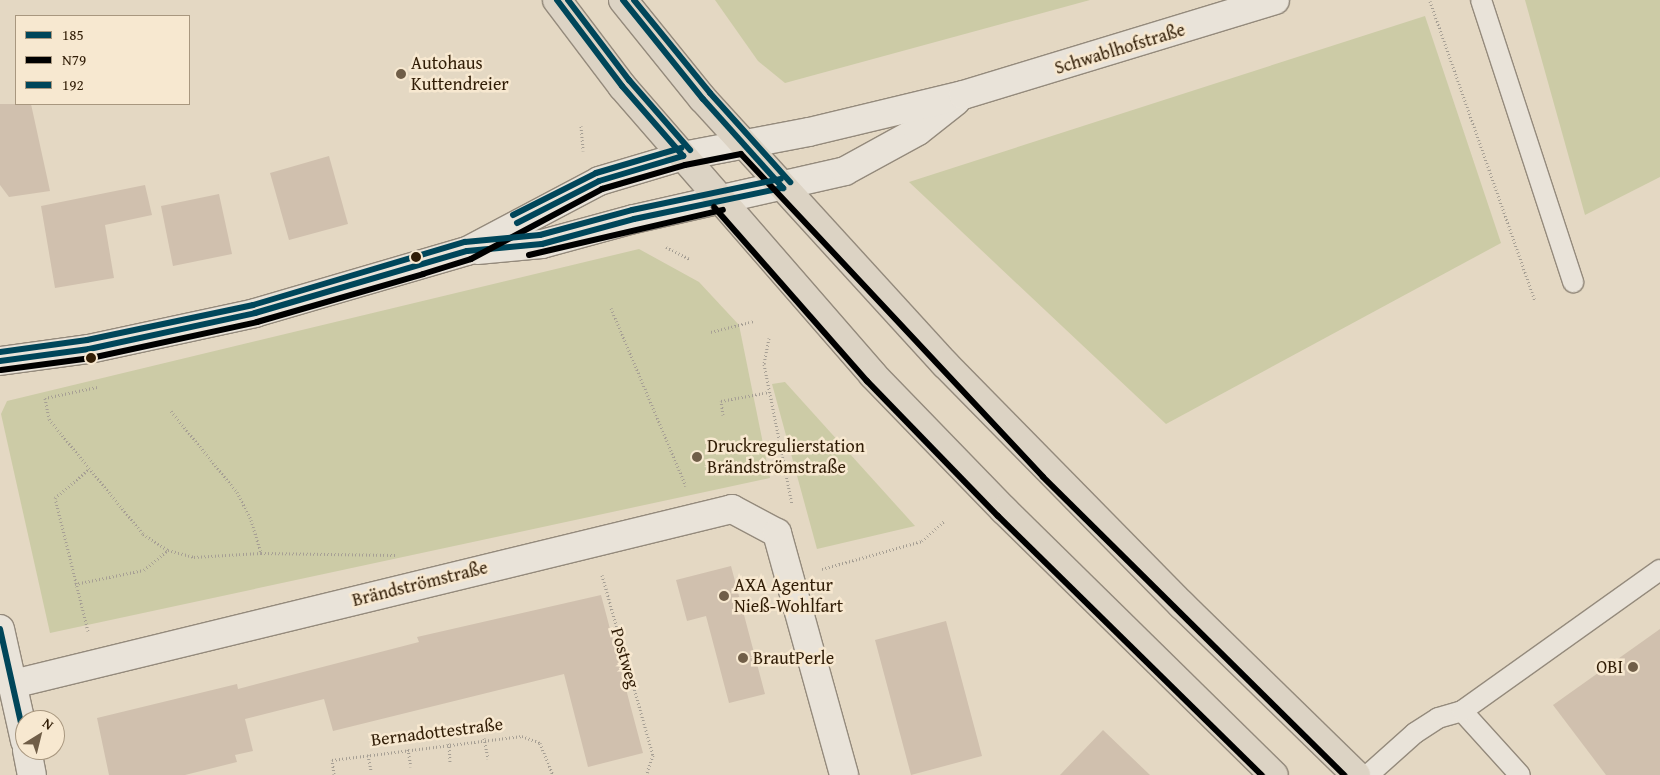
<!DOCTYPE html>
<html>
<head>
<meta charset="utf-8">
<style>
  body { margin:0 }
  #map { position:relative; width:1660px; height:775px; overflow:hidden; background:#e4d8c3; font-family:"Gentium Book Plus",serif }
  div>[style] { position:absolute }
  .green>* { inset:0; background:#cccba6 }
  .building>* { inset:0; background:#d0c0ae }
  .path>* { height:3px; margin-top:-1.5px; transform-origin:0; background:repeating-linear-gradient(90deg,#a69f94 0 1px,transparent 0 3.5px) }
  .roads { filter:drop-shadow(1px 0 #948a7c) drop-shadow(-1px 0 #948a7c) drop-shadow(0 1px #948a7c) drop-shadow(0 -1px #948a7c) }
  .lane>* { height:20px; margin:-10px; padding:0 10px; transform-origin:10px; border-radius:10px; background:#e9e3d9 }
  .street>* { height:28px; margin:-14px; padding:0 14px; transform-origin:14px; border-radius:14px; background:#e9e3d9 }
  .secondary>* { height:28px; margin:-14px; padding:0 14px; transform-origin:14px; border-radius:14px; background:#e9e3d9 }
  .primary>* { height:28px; margin:-14px; padding:0 14px; transform-origin:14px; border-radius:14px; background:#dcd3c4 }
  .bus-1>* { height:6px; margin:-3px; padding:0 3px; transform-origin:3px; border-radius:3px; background:#00465a }
  .bus-2>* { height:6px; margin:-3px; padding:0 3px; transform-origin:3px; border-radius:3px; background:#000 }
  .bus-3>* { height:6px; margin:-3px; padding:0 3px; transform-origin:3px; border-radius:3px; background:#00465a }
  .dots>* { width:14px; height:14px; translate:-50% -50%; box-sizing:border-box; border:2px solid #f7e8d0; border-radius:50% }
  span { translate:-50% -50%; white-space:nowrap; text-align:center; line-height:1.15; -webkit-text-stroke:5px #f7e8d0; paint-order:stroke }
  .street-label { font-size:18px; color:#311d06 }
  .poi-label { font-size:18px; color:#311d06 }
  .left { translate:0 -50%; text-align:left }
  .right { translate:-100% -50%; text-align:right }
  .legend { position:absolute; left:15px; top:15px; width:175px; height:90px; box-sizing:border-box; background:#f7e8d0; border:1px solid #a8977f; margin:0; padding:6px 9px; list-style:none; font-size:15px; color:#311d06 }
  .legend li { display:flex; align-items:center; gap:10px; height:25px }
  .legend b { width:25px; border:1px solid #a8977f }
  .north { position:absolute; left:15px; top:710px; width:50px; height:50px; box-sizing:border-box; background:#f7e8d0; border:1px solid #a8977f; border-radius:50%; rotate:36deg; font-size:14px; font-weight:700; line-height:20px; text-align:center; color:#311d06 }
  .north::after { content:''; display:block; margin:auto; width:18px; height:22px; background:#705e48; clip-path:polygon(50% 0,100% 100%,50% 72%,0 100%) }
</style>
</head>
<body>
<div id="map">
  <div class="green">
    <div style="clip-path:polygon(715px 0,1090px 0,785px 83px,758px 61px)"></div>
    <div style="clip-path:polygon(1525px 0,1660px 0,1660px 177px,1585px 215px)"></div>
    <div style="clip-path:polygon(1425px 16px,1501px 243px,1166px 424px,909px 182px)"></div>
    <div style="clip-path:polygon(639px 249px,699px 282px,739px 325px,770px 478px,50px 633px,1px 414px,7px 401px)"></div>
    <div style="clip-path:polygon(785px 382px,915px 526px,817px 549px,772px 384px)"></div>
  </div>
  <div class="building">
    <div style="clip-path:polygon(0 104px,31px 104px,50px 191px,9px 197px,0 185px)"></div>
    <div style="clip-path:polygon(329px 156px,348px 224px,289px 240px,270px 173px)"></div>
    <div style="clip-path:polygon(145px 185px,152px 215px,105px 225px,114px 278px,55px 288px,41px 206px)"></div>
    <div style="clip-path:polygon(219px 194px,232px 254px,173px 266px,161px 206px)"></div>
    <div style="clip-path:polygon(731px 566px,765px 694px,729px 703px,706px 616px,687px 621px,676px 580px)"></div>
    <div style="clip-path:polygon(601px 595px,643px 753px,588px 767px,564px 674px,333px 731px,324px 699px,245px 719px,253px 751px,235px 755px,237px 762px,185px 775px,109px 775px,97px 718px,237px 684px,238px 689px,419px 642px,417px 637px)"></div>
    <div style="clip-path:polygon(946px 621px,982px 756px,911px 775px,875px 640px)"></div>
    <div style="clip-path:polygon(1660px 629px,1660px 775px,1606px 775px,1553px 705px)"></div>
    <div style="clip-path:polygon(1103px 730px,1150px 775px,1060px 775px)"></div>
  </div>
  <div class="path">
    <div style="left:1430px;top:1px;width:318px;rotate:70.7deg"></div>
    <div style="left:581px;top:126px;width:25px;rotate:85deg"></div>
    <div style="left:666px;top:247px;width:27px;rotate:27deg"></div>
    <div style="left:611px;top:308px;width:193px;rotate:67.2deg"></div>
    <div style="left:711px;top:332px;width:44px;rotate:-14.3deg"></div>
    <div style="left:769px;top:338px;width:26px;rotate:101deg"></div>
    <div style="left:764px;top:364px;width:143px;rotate:78.7deg"></div>
    <div style="left:97px;top:387px;width:53px;rotate:168.1deg"></div>
    <div style="left:45px;top:398px;width:21px;rotate:79deg"></div>
    <div style="left:49px;top:419px;width:149px;rotate:50.7deg"></div>
    <div style="left:143px;top:534px;width:30px;rotate:33deg"></div>
    <div style="left:168px;top:550px;width:27px;rotate:15deg"></div>
    <div style="left:194px;top:557px;width:67px;rotate:-3.4deg"></div>
    <div style="left:261px;top:553px;width:134px;rotate:0.9deg"></div>
    <div style="left:171px;top:411px;width:104px;rotate:50.8deg"></div>
    <div style="left:237px;top:492px;width:31px;rotate:63deg"></div>
    <div style="left:251px;top:520px;width:34px;rotate:73deg"></div>
    <div style="left:723px;top:415px;width:14px;rotate:-98deg"></div>
    <div style="left:721px;top:401px;width:49px;rotate:-10.6deg"></div>
    <div style="left:822px;top:569px;width:104px;rotate:-15.6deg"></div>
    <div style="left:922px;top:541px;width:30px;rotate:-42deg"></div>
    <div style="left:602px;top:575px;width:187px;rotate:74.2deg"></div>
    <div style="left:653px;top:755px;width:21px;rotate:109deg"></div>
    <div style="left:75px;top:584px;width:70px;rotate:-11.5deg"></div>
    <div style="left:144px;top:570px;width:31px;rotate:-40deg"></div>
    <div style="left:88px;top:631px;width:137px;rotate:-103.9deg"></div>
    <div style="left:55px;top:498px;width:45px;rotate:-40.5deg"></div>
    <div style="left:484px;top:738px;width:21px;rotate:79deg"></div>
    <div style="left:449px;top:743px;width:19px;rotate:87deg"></div>
    <div style="left:408px;top:749px;width:18px;rotate:81deg"></div>
    <div style="left:368px;top:755px;width:16px;rotate:79deg"></div>
    <div style="left:334px;top:774px;width:14px;rotate:-98deg"></div>
    <div style="left:332px;top:760px;width:192px;rotate:-7.2deg"></div>
    <div style="left:522px;top:736px;width:19px;rotate:21deg"></div>
    <div style="left:540px;top:743px;width:35px;rotate:68deg"></div>
  </div>
  <div class="roads">
    <div class="lane">
      <div style="left:1481px;top:0;width:297px;rotate:71.9deg"></div>
      <div style="left:1462px;top:711px;width:86px;rotate:47.8deg"></div>
      <div style="left:1368px;top:775px;width:63px;rotate:-41.8deg"></div>
      <div style="left:1415px;top:733px;width:27px;rotate:-33deg"></div>
      <div style="left:1438px;top:718px;width:25px;rotate:-16deg"></div>
      <div style="left:1462px;top:711px;width:243px;rotate:-35.5deg"></div>
    </div>
    <div class="street">
      <div style="left:13px;top:684px;width:740px;rotate:-13.68deg"></div>
      <div style="left:732px;top:509px;width:51px;rotate:28.1deg"></div>
      <div style="left:777px;top:533px;width:251px;rotate:74.5deg"></div>
    </div>
    <div class="secondary">
      <div style="left:477px;top:250px;width:65px;rotate:-5.3deg"></div>
      <div style="left:542px;top:244px;width:95px;rotate:-15.2deg"></div>
      <div style="left:634px;top:219px;width:216px;rotate:-12.8deg"></div>
      <div style="left:845px;top:171px;width:83px;rotate:-28.7deg"></div>
      <div style="left:918px;top:131px;width:48px;rotate:-38.3deg"></div>
      <div style="left:0;top:361px;width:90px;rotate:-7.7deg"></div>
      <div style="left:89px;top:349px;width:170px;rotate:-12.2deg"></div>
      <div style="left:255px;top:313px;width:221px;rotate:-16.3deg"></div>
      <div style="left:467px;top:251px;width:149px;rotate:-27.9deg"></div>
      <div style="left:599px;top:181px;width:88px;rotate:-16.6deg"></div>
      <div style="left:683px;top:156px;width:128px;rotate:-10.8deg"></div>
      <div style="left:809px;top:132px;width:158px;rotate:-13.5deg"></div>
      <div style="left:963px;top:95px;width:326px;rotate:-16.9deg"></div>
      <div style="left:0;top:629px;width:115px;rotate:77.4deg"></div>
      <div style="left:27px;top:750px;width:25px;rotate:79deg"></div>
    </div>
    <div class="primary">
      <div style="left:557px;top:0;width:108px;rotate:52.9deg"></div>
      <div style="left:622px;top:86px;width:383px;rotate:49deg"></div>
      <div style="left:873px;top:375px;width:188px;rotate:45.9deg"></div>
      <div style="left:1004px;top:510px;width:378px;rotate:44.5deg"></div>
      <div style="left:623px;top:0;width:127px;rotate:51.1deg"></div>
      <div style="left:703px;top:99px;width:359px;rotate:47.6deg"></div>
      <div style="left:945px;top:364px;width:338px;rotate:45.5deg"></div>
      <div style="left:1182px;top:605px;width:243px;rotate:44.3deg"></div>
    </div>
  </div>
  <div class="bus-1">
    <div style="left:557px;top:0;width:108px;rotate:52.9deg"></div>
    <div style="left:622px;top:86px;width:93px;rotate:48.9deg"></div>
    <div style="left:623px;top:0;width:127px;rotate:51.1deg"></div>
    <div style="left:703px;top:99px;width:120px;rotate:48deg"></div>
    <div style="left:517px;top:223px;width:92px;rotate:-27.1deg"></div>
    <div style="left:599px;top:181px;width:88px;rotate:-16.6deg"></div>
    <div style="left:0;top:361px;width:90px;rotate:-7.7deg"></div>
    <div style="left:89px;top:349px;width:170px;rotate:-12.2deg"></div>
    <div style="left:255px;top:313px;width:221px;rotate:-16.3deg"></div>
    <div style="left:467px;top:251px;width:75px;rotate:-5.3deg"></div>
    <div style="left:542px;top:244px;width:95px;rotate:-15.2deg"></div>
    <div style="left:634px;top:219px;width:152px;rotate:-11.8deg"></div>
    <div style="left:0;top:629px;width:115px;rotate:77.4deg"></div>
  </div>
  <div class="bus-2">
    <div style="left:714px;top:207px;width:232px;rotate:48.7deg"></div>
    <div style="left:867px;top:381px;width:188px;rotate:45.9deg"></div>
    <div style="left:998px;top:516px;width:370px;rotate:44.5deg"></div>
    <div style="left:529px;top:255px;width:199px;rotate:-13.1deg"></div>
    <div style="left:1px;top:370px;width:91px;rotate:-7.6deg"></div>
    <div style="left:91px;top:358px;width:170px;rotate:-12.2deg"></div>
    <div style="left:257px;top:322px;width:173px;rotate:-16.1deg"></div>
    <div style="left:423px;top:274px;width:50px;rotate:-17.4deg"></div>
    <div style="left:471px;top:259px;width:149px;rotate:-28.1deg"></div>
    <div style="left:602px;top:189px;width:86px;rotate:-16.1deg"></div>
    <div style="left:685px;top:165px;width:57px;rotate:-11.1deg"></div>
    <div style="left:741px;top:154px;width:442px;rotate:46.9deg"></div>
    <div style="left:1043px;top:477px;width:424px;rotate:44.7deg"></div>
  </div>
  <div class="bus-3">
    <div style="left:568px;top:0;width:101px;rotate:52.7deg"></div>
    <div style="left:629px;top:80px;width:93px;rotate:48.9deg"></div>
    <div style="left:634px;top:0;width:120px;rotate:50.7deg"></div>
    <div style="left:710px;top:93px;width:120px;rotate:48deg"></div>
    <div style="left:513px;top:215px;width:93px;rotate:-26.8deg"></div>
    <div style="left:596px;top:173px;width:89px;rotate:-16.4deg"></div>
    <div style="left:0;top:352px;width:88px;rotate:-7.9deg"></div>
    <div style="left:87px;top:340px;width:170px;rotate:-11.9deg"></div>
    <div style="left:253px;top:305px;width:221px;rotate:-16.6deg"></div>
    <div style="left:465px;top:242px;width:75px;rotate:-5.3deg"></div>
    <div style="left:540px;top:235px;width:95px;rotate:-15.2deg"></div>
    <div style="left:632px;top:210px;width:152px;rotate:-11.8deg"></div>
  </div>
  <div class="dots">
    <div style="left:401px;top:74px;background:#705e48"></div>
    <div style="left:416px;top:257px;background:#311d06"></div>
    <div style="left:91px;top:358px;background:#311d06"></div>
    <div style="left:697px;top:457px;background:#705e48"></div>
    <div style="left:724px;top:596px;background:#705e48"></div>
    <div style="left:743px;top:658px;background:#705e48"></div>
    <div style="left:1633px;top:667px;background:#705e48"></div>
  </div>
  <div class="street-label">
    <span style="left:1120px;top:49px;rotate:-17deg">Schwablhofstraße</span>
    <span style="left:420px;top:584px;rotate:-14deg">Brändströmstraße</span>
    <span style="left:625px;top:658px;rotate:74deg">Postweg</span>
    <span style="left:437px;top:732px;rotate:-7deg">Bernadottestraße</span>
  </div>
  <div class="poi-label">
    <span class="left" style="left:411px;top:74px">Autohaus<br>Kuttendreier</span>
    <span class="left" style="left:707px;top:457px">Druckregulierstation<br>Brändströmstraße</span>
    <span class="left" style="left:734px;top:596px">AXA Agentur<br>Nieß-Wohlfart</span>
    <span class="left" style="left:753px;top:658px">BrautPerle</span>
    <span class="right" style="left:1623px;top:667px">OBI</span>
  </div>
  <ul class="legend">
  <li><b style="height:6px;background:#00465a"></b>185</li>
  <li><b style="height:6px;background:#000"></b>N79</li>
  <li><b style="height:6px;background:#00465a"></b>192</li>
  </ul>
  <div class="north">N</div>
</div>
</body>
</html>
